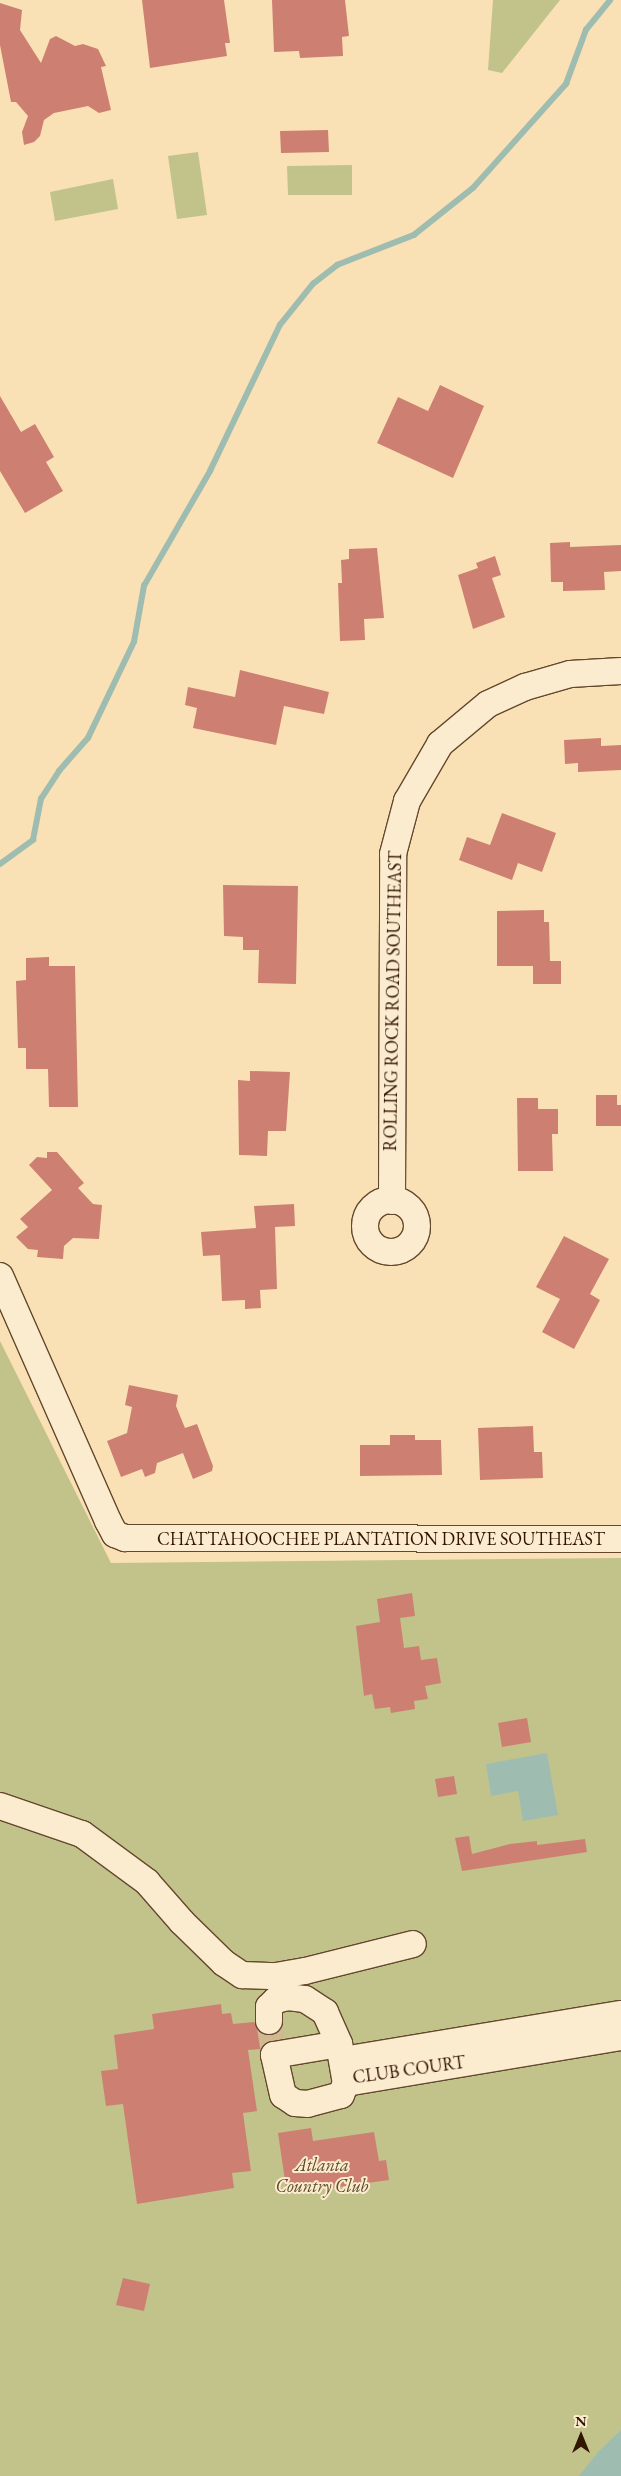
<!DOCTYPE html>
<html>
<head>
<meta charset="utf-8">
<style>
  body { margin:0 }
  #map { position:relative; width:621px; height:2476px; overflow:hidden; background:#fae1b5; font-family:"EB Garamond",serif }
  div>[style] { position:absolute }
  .green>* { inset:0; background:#c2c28b }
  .water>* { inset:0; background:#9ebdb0 }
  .stream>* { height:5.5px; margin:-2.75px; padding:0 2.75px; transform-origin:2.75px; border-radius:2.75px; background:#9ebdb0 }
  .building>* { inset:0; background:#cd8071 }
  .minor-tunnel>* { height:26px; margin-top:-13px; transform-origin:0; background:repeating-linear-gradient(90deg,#d2b891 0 26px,transparent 0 39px) }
  .roads { filter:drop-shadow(1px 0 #64482d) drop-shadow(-1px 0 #64482d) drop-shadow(0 1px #64482d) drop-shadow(0 -1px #64482d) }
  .minor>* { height:26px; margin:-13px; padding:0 13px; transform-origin:13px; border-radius:13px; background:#fceccf }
  .minor>.ring { margin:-13px; padding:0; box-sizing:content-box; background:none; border:26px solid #fceccf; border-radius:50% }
  span { translate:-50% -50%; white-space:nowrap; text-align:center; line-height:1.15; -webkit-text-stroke:4px #fceccf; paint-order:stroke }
  .street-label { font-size:18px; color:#321500 }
  .park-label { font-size:18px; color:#5d492a; font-style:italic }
  .north { position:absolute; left:556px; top:2411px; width:50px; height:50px; -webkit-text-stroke:4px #fceccf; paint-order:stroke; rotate:0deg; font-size:14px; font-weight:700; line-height:20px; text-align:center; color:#321500 }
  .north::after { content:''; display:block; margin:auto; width:18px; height:22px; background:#321500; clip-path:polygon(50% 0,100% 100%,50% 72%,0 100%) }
</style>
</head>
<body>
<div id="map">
  <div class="green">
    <div style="clip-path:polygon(493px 0,560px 0,502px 73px,488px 70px)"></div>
    <div style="clip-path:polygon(198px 152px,207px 215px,177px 219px,168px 156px)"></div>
    <div style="clip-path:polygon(352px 165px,352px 195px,288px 195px,287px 166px)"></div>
    <div style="clip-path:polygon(113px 179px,118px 209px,55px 221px,50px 192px)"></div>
    <div style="clip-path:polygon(0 1341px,111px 1563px,621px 1558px,621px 2476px,0 2476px)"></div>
  </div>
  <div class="water">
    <div style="clip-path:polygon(547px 1753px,558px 1815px,523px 1821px,518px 1791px,491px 1796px,486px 1764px)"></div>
    <div style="clip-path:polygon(621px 2430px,621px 2476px,579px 2476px,598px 2452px)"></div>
  </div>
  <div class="stream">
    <div style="left:0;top:864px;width:41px;rotate:-36deg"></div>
    <div style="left:33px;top:840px;width:42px;rotate:-79deg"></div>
    <div style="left:41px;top:799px;width:33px;rotate:-57deg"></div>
    <div style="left:59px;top:771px;width:44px;rotate:-48.7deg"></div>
    <div style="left:88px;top:738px;width:106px;rotate:-64.4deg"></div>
    <div style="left:134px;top:642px;width:57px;rotate:-79.9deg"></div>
    <div style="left:144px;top:586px;width:133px;rotate:-60.1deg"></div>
    <div style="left:210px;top:471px;width:162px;rotate:-64.4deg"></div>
    <div style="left:280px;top:325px;width:53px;rotate:-51.2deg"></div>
    <div style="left:313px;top:284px;width:31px;rotate:-38deg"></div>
    <div style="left:337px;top:265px;width:83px;rotate:-21.3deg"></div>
    <div style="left:414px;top:235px;width:75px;rotate:-38.5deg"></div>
    <div style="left:473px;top:188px;width:140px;rotate:-48.2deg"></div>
    <div style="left:566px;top:84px;width:58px;rotate:-69.7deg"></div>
    <div style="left:586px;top:30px;width:38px;rotate:-51deg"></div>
  </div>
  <div class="building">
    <div style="clip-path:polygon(142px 0,224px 0,230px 43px,225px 43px,227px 56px,150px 68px)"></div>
    <div style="clip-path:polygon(272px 0,345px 0,349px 36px,342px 37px,343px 56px,300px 58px,299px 51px,274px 52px)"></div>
    <div style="clip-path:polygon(0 3px,22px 10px,20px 30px,41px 63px,50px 39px,56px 36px,75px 46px,83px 44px,98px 49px,106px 66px,101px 67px,111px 110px,99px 113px,88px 106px,54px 113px,44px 120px,40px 136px,34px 142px,24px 145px,22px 132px,28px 116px,16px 102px,11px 102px,0 45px)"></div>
    <div style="clip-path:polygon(328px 130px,329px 152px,281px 153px,280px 131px)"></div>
    <div style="clip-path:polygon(440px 385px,484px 406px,453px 478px,377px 443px,398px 397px,428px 411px)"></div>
    <div style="clip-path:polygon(0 396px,21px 432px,35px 424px,54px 457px,46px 462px,63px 491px,25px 513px,0 471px)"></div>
    <div style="clip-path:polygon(570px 542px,570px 547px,621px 545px,621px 571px,604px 572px,605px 590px,563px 591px,563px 582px,551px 582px,550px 543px)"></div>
    <div style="clip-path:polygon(377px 548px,384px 618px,364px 619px,365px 640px,340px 641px,338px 583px,342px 583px,341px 560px,349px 559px,349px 549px)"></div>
    <div style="clip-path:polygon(495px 556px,501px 575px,492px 578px,505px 617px,473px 629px,458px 575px,478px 568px,476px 563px)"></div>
    <div style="clip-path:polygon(240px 670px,329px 692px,324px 714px,284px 706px,276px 745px,193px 728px,197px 708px,185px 705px,188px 687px,235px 697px)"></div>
    <div style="clip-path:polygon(601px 738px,601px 746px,621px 745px,621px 770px,578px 772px,578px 763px,565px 764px,564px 740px)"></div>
    <div style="clip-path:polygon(502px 813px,556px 833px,542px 872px,518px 863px,512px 880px,459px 860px,467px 837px,490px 845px)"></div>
    <div style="clip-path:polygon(223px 885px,298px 886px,296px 984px,258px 983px,259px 950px,243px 950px,243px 937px,224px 936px)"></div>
    <div style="clip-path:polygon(544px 910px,544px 922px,549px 922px,550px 961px,561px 961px,561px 984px,533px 984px,533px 966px,497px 966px,497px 911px)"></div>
    <div style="clip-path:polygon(49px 957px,49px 966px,75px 966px,78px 1107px,49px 1107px,48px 1069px,26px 1069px,26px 1048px,18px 1048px,16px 981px,26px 980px,26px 958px)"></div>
    <div style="clip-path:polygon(250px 1071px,290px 1072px,286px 1131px,268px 1131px,267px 1156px,239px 1155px,238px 1080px,250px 1081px)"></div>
    <div style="clip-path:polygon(596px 1095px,617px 1095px,617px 1105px,621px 1105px,621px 1126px,596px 1126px)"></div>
    <div style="clip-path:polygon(517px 1098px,538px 1098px,538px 1109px,558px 1109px,558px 1134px,552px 1134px,553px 1171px,518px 1171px)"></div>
    <div style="clip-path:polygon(47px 1152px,57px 1152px,84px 1183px,78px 1188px,93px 1204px,102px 1205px,99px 1239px,73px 1238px,64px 1246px,63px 1259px,37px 1257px,38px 1250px,28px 1249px,16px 1237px,28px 1227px,20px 1219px,52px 1190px,29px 1165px,37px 1157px,47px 1158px)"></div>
    <div style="clip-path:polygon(294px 1204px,295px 1226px,275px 1227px,277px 1289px,260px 1290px,261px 1308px,245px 1309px,245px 1300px,222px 1301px,220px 1255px,203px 1256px,201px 1232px,256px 1228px,254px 1206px)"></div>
    <div style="clip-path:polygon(564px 1236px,609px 1259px,590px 1294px,600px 1300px,574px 1349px,542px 1332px,560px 1299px,536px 1287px)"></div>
    <div style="clip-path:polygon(129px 1385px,178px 1395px,176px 1406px,185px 1428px,197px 1424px,213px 1466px,212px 1471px,193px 1479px,183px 1453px,157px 1463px,155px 1473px,145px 1477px,142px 1469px,121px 1477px,107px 1441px,127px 1433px,132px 1407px,125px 1405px)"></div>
    <div style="clip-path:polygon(533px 1426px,534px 1452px,542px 1452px,543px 1478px,480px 1480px,478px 1428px)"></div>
    <div style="clip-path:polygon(390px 1435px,415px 1435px,415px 1440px,441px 1440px,442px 1475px,360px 1476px,360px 1445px,390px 1445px)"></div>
    <div style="clip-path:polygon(412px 1593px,415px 1616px,400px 1618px,404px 1648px,419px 1646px,421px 1660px,437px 1658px,441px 1683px,425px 1686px,428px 1699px,414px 1701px,415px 1709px,391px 1713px,390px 1707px,375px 1709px,372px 1694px,364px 1696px,356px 1626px,380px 1622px,377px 1599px)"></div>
    <div style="clip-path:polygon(527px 1718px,531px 1742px,502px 1747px,498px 1723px)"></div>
    <div style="clip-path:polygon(454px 1776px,457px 1794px,438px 1797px,435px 1779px)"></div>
    <div style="clip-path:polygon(469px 1836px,472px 1854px,510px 1844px,537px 1841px,537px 1845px,585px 1839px,587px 1852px,462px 1871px,455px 1838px)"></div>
    <div style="clip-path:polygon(221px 2004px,222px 2014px,231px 2013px,233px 2024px,254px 2022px,261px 2034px,269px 2036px,282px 2028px,284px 2038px,271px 2040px,261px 2049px,248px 2050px,257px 2111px,243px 2113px,251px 2171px,232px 2173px,234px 2188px,137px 2204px,123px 2104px,106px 2106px,101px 2071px,118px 2069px,114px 2035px,154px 2029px,152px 2014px)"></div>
    <div style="clip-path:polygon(311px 2128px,313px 2141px,374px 2132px,379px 2161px,386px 2160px,389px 2180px,287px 2194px,278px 2133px)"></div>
    <div style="clip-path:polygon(123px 2278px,150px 2284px,144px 2311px,116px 2305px)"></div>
  </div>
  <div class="minor-tunnel">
    <div style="left:269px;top:2021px;width:26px;rotate:81deg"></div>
  </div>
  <div class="roads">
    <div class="minor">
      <div class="ring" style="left:365px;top:1200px;width:26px;height:26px"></div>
      <div style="left:392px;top:1201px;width:347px;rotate:-89.8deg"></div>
      <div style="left:393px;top:854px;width:55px;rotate:-75.2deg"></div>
      <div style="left:407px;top:801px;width:66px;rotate:-59.9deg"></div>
      <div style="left:440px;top:744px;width:62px;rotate:-39.8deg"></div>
      <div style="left:488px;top:704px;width:41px;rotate:-24.7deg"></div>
      <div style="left:525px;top:687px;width:47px;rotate:-16.1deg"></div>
      <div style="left:570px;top:674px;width:51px;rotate:-3.4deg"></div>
      <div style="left:0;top:1276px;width:268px;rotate:66.2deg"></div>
      <div style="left:108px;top:1521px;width:15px;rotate:62deg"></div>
      <div style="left:115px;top:1534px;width:11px;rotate:22deg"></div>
      <div style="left:125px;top:1538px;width:496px;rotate:0.1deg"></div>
      <div style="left:0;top:1806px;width:87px;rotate:18.9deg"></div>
      <div style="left:82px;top:1834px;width:81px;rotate:36.4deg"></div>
      <div style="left:147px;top:1882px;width:53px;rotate:48.8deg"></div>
      <div style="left:182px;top:1922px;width:59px;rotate:44.3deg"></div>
      <div style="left:224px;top:1963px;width:22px;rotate:34deg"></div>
      <div style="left:242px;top:1975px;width:34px;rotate:2deg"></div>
      <div style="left:276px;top:1976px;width:29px;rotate:-10deg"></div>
      <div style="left:305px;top:1971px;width:111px;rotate:-14deg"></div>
      <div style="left:269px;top:2021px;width:14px;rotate:-90deg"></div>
      <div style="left:269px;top:2007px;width:10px;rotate:-45deg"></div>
      <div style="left:276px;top:2000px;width:12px;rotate:-14deg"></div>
      <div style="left:288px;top:1997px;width:17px;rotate:7deg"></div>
      <div style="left:305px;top:1999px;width:24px;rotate:33deg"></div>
      <div style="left:325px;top:2012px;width:35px;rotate:66deg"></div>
      <div style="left:339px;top:2044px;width:40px;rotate:80deg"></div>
      <div style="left:346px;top:2083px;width:13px;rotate:113deg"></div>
      <div style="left:341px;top:2095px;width:34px;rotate:165deg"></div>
      <div style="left:308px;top:2104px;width:13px;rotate:-176deg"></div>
      <div style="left:295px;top:2103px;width:14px;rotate:-146deg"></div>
      <div style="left:283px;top:2095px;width:41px;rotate:-102.7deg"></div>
      <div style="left:274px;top:2055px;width:66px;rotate:-9.6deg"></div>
      <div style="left:343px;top:2060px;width:282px;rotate:-9.4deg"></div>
      <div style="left:346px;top:2083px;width:279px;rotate:-9.5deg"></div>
    </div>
  </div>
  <div class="street-label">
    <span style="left:393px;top:1001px;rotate:-89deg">ROLLING ROCK ROAD SOUTHEAST</span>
    <span style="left:381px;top:1539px">CHATTAHOOCHEE PLANTATION DRIVE SOUTHEAST</span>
    <span style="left:409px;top:2070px;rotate:-8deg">CLUB COURT</span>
  </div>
  <div class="park-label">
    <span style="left:322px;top:2176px">Atlanta<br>Country Club</span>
  </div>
  <div class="north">N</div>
</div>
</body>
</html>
